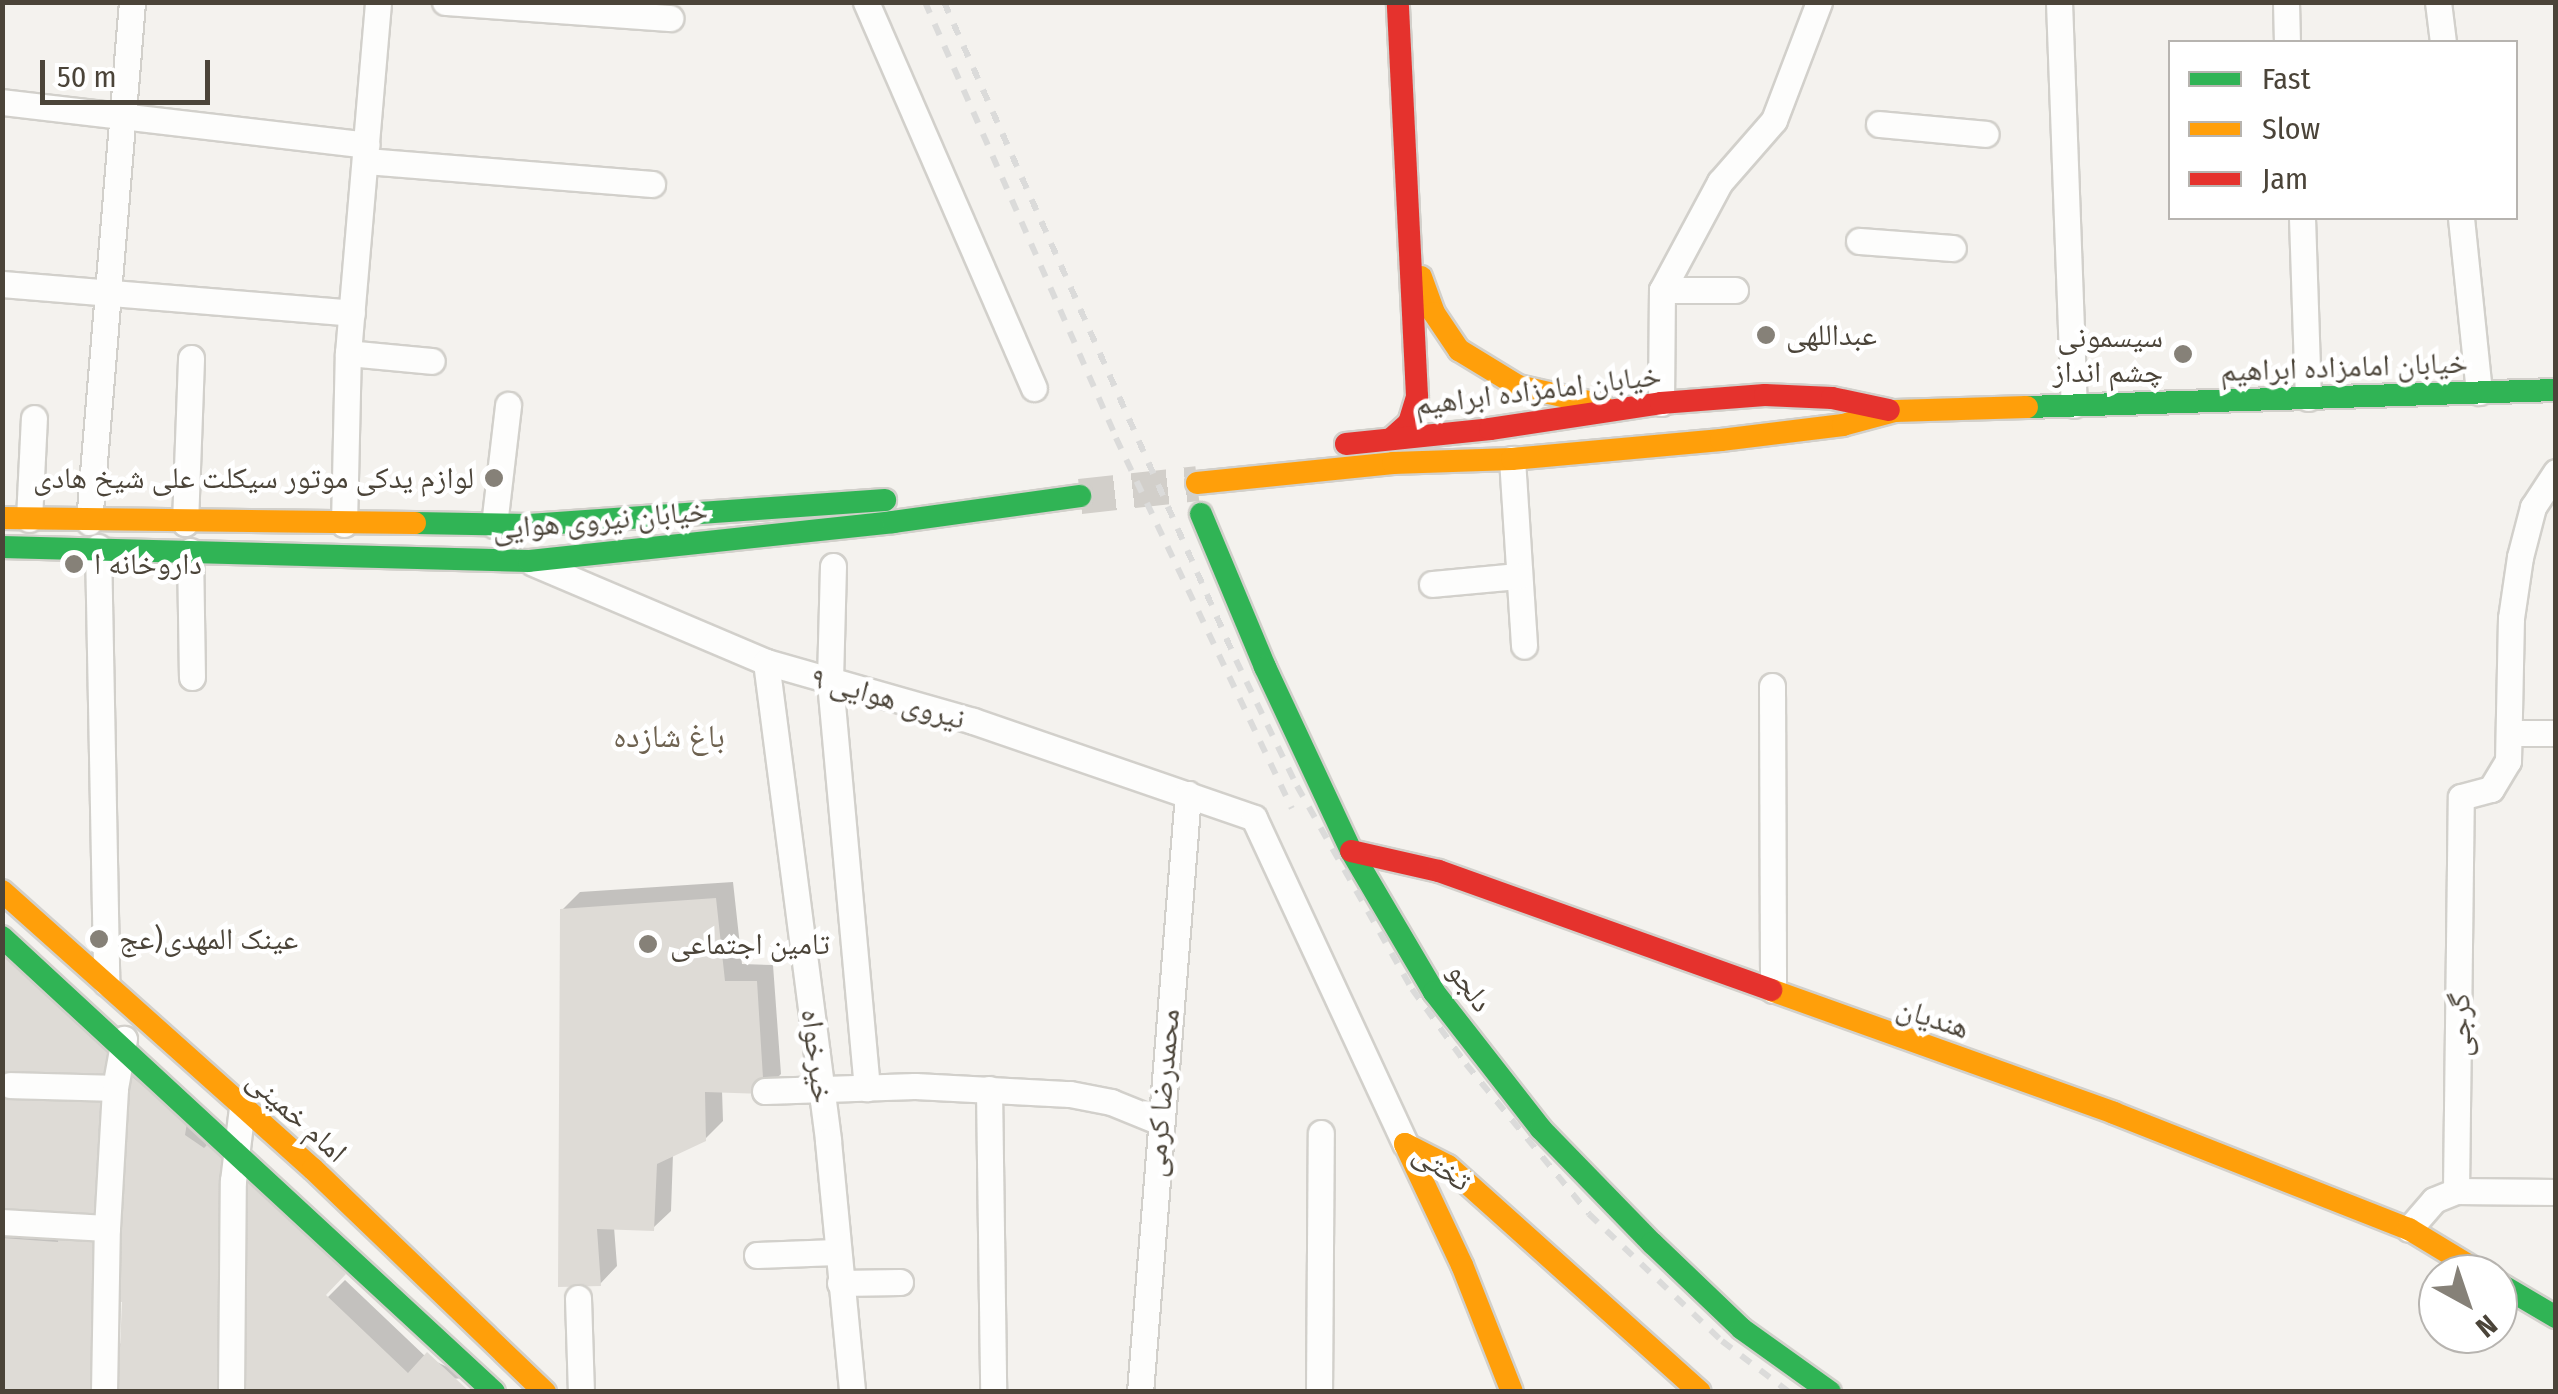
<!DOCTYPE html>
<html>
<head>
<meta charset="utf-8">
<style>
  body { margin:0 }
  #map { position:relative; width:2558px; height:1394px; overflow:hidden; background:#f4f2ee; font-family:"Fira Sans Condensed","Noto Naskh Arabic",sans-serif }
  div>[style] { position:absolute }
  .shadow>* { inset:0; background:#0003 }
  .building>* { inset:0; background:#dedbd6 }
  .secondary-tunnel>* { height:35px; margin-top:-17.5px; transform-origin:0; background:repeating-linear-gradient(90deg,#d2cfca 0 35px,transparent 0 53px) }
  .roads { filter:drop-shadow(2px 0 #d2d0cb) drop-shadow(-2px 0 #d2d0cb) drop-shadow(0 2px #d2d0cb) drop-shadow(0 -2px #d2d0cb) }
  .street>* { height:25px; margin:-12.5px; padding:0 12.5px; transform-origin:12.5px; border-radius:12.5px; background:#fdfdfc }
  .fast>* { height:22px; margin:-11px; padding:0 11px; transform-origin:11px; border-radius:11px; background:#30b455 }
  .slow>* { height:22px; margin:-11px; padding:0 11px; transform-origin:11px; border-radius:11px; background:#ff9f0a }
  .jam>* { height:22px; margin:-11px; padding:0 11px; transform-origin:11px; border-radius:11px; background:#e5322d }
  .rail>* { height:6px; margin-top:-3px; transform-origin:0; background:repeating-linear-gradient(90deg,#dbdbda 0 12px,transparent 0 24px) }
  .dots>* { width:28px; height:28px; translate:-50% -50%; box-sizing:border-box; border:5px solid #fff; border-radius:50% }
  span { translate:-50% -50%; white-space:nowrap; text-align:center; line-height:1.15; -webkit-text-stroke:9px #fff; paint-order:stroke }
  .poi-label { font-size:30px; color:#4b4439 }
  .left { translate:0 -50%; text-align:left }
  .right { translate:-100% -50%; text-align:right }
  .street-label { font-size:30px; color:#4b4439 }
  .neighbourhood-label { font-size:32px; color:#6e6250 }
  .frame { position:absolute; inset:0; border:5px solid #4b4439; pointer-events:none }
  .legend { position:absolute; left:2168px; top:40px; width:350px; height:180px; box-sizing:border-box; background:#fff; border:2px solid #b7b4b0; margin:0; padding:12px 18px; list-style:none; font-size:30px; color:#4b4439 }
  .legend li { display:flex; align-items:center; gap:20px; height:50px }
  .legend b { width:50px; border:2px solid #b7b4b0 }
  .north { position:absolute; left:2418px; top:1254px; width:100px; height:100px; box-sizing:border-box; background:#fff; border:2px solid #b7b4b0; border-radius:50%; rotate:140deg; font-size:28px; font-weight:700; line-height:40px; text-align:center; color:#4b4439 }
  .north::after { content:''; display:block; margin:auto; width:35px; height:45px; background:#868178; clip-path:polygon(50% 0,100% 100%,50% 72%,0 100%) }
  .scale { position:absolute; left:40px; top:60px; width:170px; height:45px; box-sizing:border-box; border:5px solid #4b4439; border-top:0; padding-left:12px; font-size:30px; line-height:35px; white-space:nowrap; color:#4b4439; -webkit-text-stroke:8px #fff; paint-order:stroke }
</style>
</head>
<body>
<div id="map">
  <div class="shadow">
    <div style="clip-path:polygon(733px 882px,742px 964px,773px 965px,781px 1074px,763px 1092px,722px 1090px,723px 1121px,705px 1139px,673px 1154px,671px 1211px,653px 1228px,614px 1227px,617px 1266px,600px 1284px,562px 910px,580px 892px)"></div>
    <div style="clip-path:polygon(2px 937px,109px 1085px,102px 1227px,104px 1392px,2px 1391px)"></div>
    <div style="clip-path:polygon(125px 1070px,194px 1127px,319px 1306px,345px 1280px,426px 1357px,471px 1378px,230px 1388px,115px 1349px,123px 1341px)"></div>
  </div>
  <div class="building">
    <div style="clip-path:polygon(716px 898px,725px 981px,757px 981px,764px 1094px,705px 1092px,706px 1141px,657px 1164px,654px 1231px,597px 1229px,601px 1286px,558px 1287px,560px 909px)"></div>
    <div style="clip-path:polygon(2px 952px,112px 1053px,102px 1092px,98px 1146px,102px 1220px,2px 1214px)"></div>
    <div style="clip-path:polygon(123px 1069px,187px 1123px,185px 1135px,204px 1148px,209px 1143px,231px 1164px,223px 1392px,111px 1392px,112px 1348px,120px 1348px,122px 1302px,112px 1301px)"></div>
    <div style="clip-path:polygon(245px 1177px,346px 1274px,326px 1295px,408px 1373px,427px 1352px,470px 1392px,235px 1392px)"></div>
    <div style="clip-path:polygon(59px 1232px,95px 1235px,94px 1245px,98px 1245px,91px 1392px,2px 1392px,2px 1238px,58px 1242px)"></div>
  </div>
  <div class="secondary-tunnel">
    <div style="left:1080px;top:496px;width:118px;rotate:-6.3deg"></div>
  </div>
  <div class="roads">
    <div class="street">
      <div style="left:445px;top:2px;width:226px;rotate:4.1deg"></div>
      <div style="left:866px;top:2px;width:421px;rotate:66.5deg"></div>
      <div style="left:2059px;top:2px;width:403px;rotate:87.9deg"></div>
      <div style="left:2286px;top:2px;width:40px;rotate:88.6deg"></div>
      <div style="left:2438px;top:2px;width:40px;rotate:82.9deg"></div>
      <div style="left:2px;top:102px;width:367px;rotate:6.7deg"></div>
      <div style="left:1879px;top:124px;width:107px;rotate:5.3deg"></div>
      <div style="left:366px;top:161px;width:287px;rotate:4.6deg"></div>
      <div style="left:2302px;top:218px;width:180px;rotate:88.1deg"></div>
      <div style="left:2461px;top:218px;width:175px;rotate:84.1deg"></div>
      <div style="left:1859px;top:241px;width:94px;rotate:4.3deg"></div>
      <div style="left:2px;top:284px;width:351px;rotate:4.7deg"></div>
      <div style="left:1662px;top:290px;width:73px"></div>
      <div style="left:348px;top:353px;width:84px;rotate:5.4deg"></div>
      <div style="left:1661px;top:403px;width:113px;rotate:-89.5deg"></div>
      <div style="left:1662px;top:290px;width:123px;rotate:-61.8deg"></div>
      <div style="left:1720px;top:182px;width:82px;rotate:-48.9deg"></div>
      <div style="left:1774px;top:120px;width:126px;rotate:-69.1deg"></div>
      <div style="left:1512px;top:459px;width:187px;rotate:86.3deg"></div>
      <div style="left:29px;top:519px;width:101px;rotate:-87.2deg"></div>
      <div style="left:89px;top:522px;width:522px;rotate:-85.27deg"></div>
      <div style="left:185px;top:523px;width:165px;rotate:-87.9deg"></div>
      <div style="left:344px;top:524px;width:171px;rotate:-88.7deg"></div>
      <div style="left:348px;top:353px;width:352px;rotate:-85.1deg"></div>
      <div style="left:494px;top:525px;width:121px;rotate:-83.3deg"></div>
      <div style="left:98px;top:547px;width:436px;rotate:88.9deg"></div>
      <div style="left:190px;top:551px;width:126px;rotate:89.1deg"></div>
      <div style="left:533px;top:563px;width:253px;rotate:23deg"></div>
      <div style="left:766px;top:662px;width:215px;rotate:15.9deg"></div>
      <div style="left:973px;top:721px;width:297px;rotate:19deg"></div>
      <div style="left:1254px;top:818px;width:359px;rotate:65.1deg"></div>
      <div style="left:833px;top:566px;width:116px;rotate:91.5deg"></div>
      <div style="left:830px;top:682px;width:408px;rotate:84.8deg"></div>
      <div style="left:1432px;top:584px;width:87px;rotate:-5.3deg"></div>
      <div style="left:766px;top:662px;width:483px;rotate:82.6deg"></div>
      <div style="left:828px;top:1141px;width:252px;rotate:84.5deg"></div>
      <div style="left:1772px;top:686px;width:304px;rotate:89.8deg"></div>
      <div style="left:2510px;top:733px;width:46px"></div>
      <div style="left:10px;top:1085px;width:105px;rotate:1.6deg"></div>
      <div style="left:989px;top:1089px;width:303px;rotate:89.2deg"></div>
      <div style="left:765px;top:1091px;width:150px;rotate:-1.9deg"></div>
      <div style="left:915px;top:1086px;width:155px;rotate:3deg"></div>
      <div style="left:1070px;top:1094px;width:42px;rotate:11deg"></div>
      <div style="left:1111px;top:1102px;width:51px;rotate:22deg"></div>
      <div style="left:2456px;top:1191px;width:100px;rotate:0.6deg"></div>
      <div style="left:2px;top:1222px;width:105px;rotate:3.3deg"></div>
      <div style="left:2409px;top:1229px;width:38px;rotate:-49deg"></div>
      <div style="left:2434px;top:1200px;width:24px;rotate:-22deg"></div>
      <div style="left:2456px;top:1191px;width:394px;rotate:-89.3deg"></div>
      <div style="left:2461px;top:797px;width:31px;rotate:-15deg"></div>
      <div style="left:2491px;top:789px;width:33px;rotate:-59deg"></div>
      <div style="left:2508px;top:761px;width:143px;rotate:-88.8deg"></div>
      <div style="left:2511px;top:618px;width:62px;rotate:-81.6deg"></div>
      <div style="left:2520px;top:557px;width:52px;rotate:-75.4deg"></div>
      <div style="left:2533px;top:507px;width:42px;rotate:-56.7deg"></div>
      <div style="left:757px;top:1255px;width:79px;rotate:-2.2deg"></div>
      <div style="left:840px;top:1283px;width:60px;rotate:-1deg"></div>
      <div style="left:578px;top:1298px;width:94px;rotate:88.2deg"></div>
      <div style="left:104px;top:1392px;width:164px;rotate:-89deg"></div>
      <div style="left:107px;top:1228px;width:140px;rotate:-86.7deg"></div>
      <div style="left:115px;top:1088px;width:50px;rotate:-79.6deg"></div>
      <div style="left:231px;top:1392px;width:211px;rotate:-89.5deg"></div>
      <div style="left:233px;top:1181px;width:74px;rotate:-83deg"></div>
      <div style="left:1140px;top:1392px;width:600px;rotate:-85.41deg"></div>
      <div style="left:1319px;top:1392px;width:259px;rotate:-89.6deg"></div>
    </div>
    <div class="fast">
      <div style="left:2027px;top:407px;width:529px;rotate:-1.84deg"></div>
      <div style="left:1201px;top:514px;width:166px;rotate:67.3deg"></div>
      <div style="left:1265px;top:667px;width:203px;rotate:64.9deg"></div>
      <div style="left:1351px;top:851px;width:164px;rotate:59.5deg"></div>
      <div style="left:1434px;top:992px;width:174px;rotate:52deg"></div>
      <div style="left:1541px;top:1129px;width:159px;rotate:45.8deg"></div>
      <div style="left:1652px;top:1243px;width:124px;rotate:43.7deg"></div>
      <div style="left:1742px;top:1329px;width:108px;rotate:35.6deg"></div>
      <div style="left:415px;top:523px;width:114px;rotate:1deg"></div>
      <div style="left:529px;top:525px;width:357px;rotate:-4deg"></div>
      <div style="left:2px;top:547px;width:527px;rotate:1.52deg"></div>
      <div style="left:529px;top:561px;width:366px;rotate:-6.1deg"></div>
      <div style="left:893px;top:522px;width:189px;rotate:-7.9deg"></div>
      <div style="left:2px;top:937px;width:670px;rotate:42.76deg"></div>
      <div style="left:2498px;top:1283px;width:67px;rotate:30.4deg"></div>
    </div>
    <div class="slow">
      <div style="left:1421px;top:277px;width:38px;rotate:70deg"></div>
      <div style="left:1434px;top:313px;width:45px;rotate:56deg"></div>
      <div style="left:1459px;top:350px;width:69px;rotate:31.4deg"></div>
      <div style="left:1518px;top:386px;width:86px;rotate:12.7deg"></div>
      <div style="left:1197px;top:483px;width:197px;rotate:-5.8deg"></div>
      <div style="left:1393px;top:463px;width:119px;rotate:-1.9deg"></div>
      <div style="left:1512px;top:459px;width:210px;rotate:-5.2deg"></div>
      <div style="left:1721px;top:440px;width:123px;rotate:-7deg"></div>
      <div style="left:1843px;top:425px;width:54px;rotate:-15.1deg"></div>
      <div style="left:1895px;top:411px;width:132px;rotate:-1.7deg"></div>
      <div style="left:2px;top:518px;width:413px;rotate:0.7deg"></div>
      <div style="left:2px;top:891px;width:417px;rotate:41.8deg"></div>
      <div style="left:313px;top:1169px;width:322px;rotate:43.9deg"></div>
      <div style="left:1771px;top:990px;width:364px;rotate:19.7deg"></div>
      <div style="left:2114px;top:1113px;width:317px;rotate:21.5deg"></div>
      <div style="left:2409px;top:1229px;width:87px;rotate:31.3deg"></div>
      <div style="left:1405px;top:1144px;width:48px;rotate:27.1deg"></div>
      <div style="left:1448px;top:1166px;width:338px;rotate:41.9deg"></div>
      <div style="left:1405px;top:1144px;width:134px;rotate:64.8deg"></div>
      <div style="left:1462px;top:1265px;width:136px;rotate:68.5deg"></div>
    </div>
    <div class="jam">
      <div style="left:1391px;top:439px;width:24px;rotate:-42deg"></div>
      <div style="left:1409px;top:423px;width:28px;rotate:-73deg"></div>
      <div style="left:1417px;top:396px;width:394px;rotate:-92.8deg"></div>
      <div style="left:1346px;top:444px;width:145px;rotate:-5.9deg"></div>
      <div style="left:1490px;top:429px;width:173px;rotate:-8.6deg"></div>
      <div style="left:1661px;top:403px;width:104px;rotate:-4.4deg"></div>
      <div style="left:1765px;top:395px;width:67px;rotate:2.6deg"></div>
      <div style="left:1832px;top:398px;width:58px;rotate:11.9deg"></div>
      <div style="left:1351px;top:851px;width:90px;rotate:12.8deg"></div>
      <div style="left:1439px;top:871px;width:353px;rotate:19.7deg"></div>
    </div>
  </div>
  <div class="rail">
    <div style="left:925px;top:2px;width:476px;rotate:66.3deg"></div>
    <div style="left:1116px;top:438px;width:410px;rotate:64.6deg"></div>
    <div style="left:944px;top:2px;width:720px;rotate:66.07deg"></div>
    <div style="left:1236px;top:660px;width:140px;rotate:64.2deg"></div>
    <div style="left:1297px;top:786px;width:233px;rotate:60.5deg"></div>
    <div style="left:1412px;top:989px;width:92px;rotate:54.2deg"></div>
    <div style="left:1466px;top:1064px;width:194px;rotate:50.6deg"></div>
    <div style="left:1589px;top:1214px;width:184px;rotate:43.7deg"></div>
    <div style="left:1722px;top:1341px;width:84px;rotate:37.3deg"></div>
  </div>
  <div class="dots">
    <div style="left:1766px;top:335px;background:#868178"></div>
    <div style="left:2183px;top:354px;background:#868178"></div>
    <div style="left:494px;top:478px;background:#868178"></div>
    <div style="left:74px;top:564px;background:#868178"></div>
    <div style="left:99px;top:939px;background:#868178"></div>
    <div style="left:648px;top:944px;background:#868178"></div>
  </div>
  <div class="poi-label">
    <span class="left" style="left:1786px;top:335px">عبداللهی</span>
    <span class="right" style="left:2163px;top:354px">سیسمونی<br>چشم انداز</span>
    <span class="right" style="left:474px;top:478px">لوازم یدکی موتور سیکلت علی شیخ هادی</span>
    <span class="left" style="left:94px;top:564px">داروخانه ا</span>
    <span class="left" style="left:119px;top:939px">عینک المهدی(عج</span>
    <span class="left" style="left:670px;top:944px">تامین اجتماعی</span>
  </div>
  <div class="street-label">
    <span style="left:2344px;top:367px;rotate:-2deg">خیابان امامزاده ابراهیم</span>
    <span style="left:1538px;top:390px;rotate:-7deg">خیابان امامزاده ابراهیم</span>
    <span style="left:600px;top:520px;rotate:-5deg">خیابان نیروی هوایی</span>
    <span style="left:888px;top:698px;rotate:16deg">نیروی هوایی ۹</span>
    <span style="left:1470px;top:987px;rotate:54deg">دلجو</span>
    <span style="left:1933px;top:1018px;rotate:18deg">هندیان</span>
    <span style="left:2460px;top:1025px;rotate:-91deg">گرجی</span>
    <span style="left:817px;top:1056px;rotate:83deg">خیرخواه</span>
    <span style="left:1162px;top:1093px;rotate:-85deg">محمدرضا کرمی</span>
    <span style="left:297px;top:1116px;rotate:42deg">امام خمینی</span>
    <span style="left:1442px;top:1167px;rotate:34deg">تختی</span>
  </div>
  <div class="neighbourhood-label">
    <span style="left:669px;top:736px">باغ شازده</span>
  </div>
  <div class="frame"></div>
  <ul class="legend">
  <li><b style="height:12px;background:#30b455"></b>Fast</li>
  <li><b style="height:12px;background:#ff9f0a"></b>Slow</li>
  <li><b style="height:12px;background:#e5322d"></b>Jam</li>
  </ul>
  <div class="north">N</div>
  <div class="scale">50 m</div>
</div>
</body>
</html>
